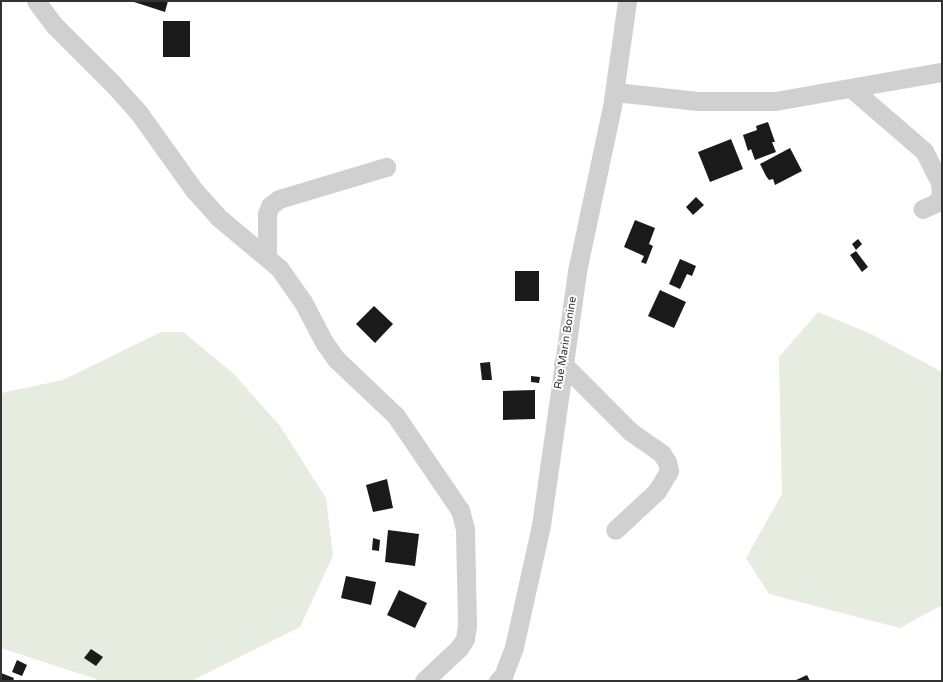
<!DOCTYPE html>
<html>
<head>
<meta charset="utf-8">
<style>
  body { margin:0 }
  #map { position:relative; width:943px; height:682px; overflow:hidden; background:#fff; font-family:"Varela Round",sans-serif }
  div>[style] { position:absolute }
  .green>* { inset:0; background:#e6ecdf }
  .building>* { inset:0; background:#1a1a1a }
  .minor>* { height:19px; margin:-9.5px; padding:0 9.5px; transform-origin:9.5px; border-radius:9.5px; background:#d0d0d0 }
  span { translate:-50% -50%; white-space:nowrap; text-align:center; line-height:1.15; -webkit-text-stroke:4px #fff; paint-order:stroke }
  .street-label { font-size:11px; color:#333 }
  .frame { position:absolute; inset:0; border:2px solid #333; pointer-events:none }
</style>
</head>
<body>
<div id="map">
  <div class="green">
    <div style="clip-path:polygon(818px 312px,871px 334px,942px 372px,942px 605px,900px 628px,769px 594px,746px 558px,782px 494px,779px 357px)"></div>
    <div style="clip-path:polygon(161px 332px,183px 332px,233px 373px,280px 426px,326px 498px,333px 556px,300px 627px,191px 681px,102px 681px,1px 648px,1px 393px,63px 380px)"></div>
  </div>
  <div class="building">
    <div style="clip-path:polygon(131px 1px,168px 1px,165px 12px)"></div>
    <div style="clip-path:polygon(163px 21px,190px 21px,190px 57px,163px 57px)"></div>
    <div style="clip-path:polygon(768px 122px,775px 142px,772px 142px,776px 152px,755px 160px,751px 149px,748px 151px,743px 135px,757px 130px,756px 126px)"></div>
    <div style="clip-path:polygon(731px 139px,743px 169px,710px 182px,698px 152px)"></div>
    <div style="clip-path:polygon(790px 148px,802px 171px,775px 185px,773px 179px,769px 180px,766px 176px,760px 164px)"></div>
    <div style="clip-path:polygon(696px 197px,704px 205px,693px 215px,686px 207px)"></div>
    <div style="clip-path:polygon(635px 220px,655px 228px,649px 244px,653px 246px,646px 264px,641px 262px,644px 256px,624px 247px)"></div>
    <div style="clip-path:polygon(858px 239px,862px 244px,856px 250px,852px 244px)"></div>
    <div style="clip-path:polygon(856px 251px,868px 267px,862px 272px,850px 255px)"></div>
    <div style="clip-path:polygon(680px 259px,696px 266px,692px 276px,687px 274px,680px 289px,669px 284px)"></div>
    <div style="clip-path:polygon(515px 271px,539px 271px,539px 301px,515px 301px)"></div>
    <div style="clip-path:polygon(660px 290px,686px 302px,674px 328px,648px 316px)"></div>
    <div style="clip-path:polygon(374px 306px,393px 324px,375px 343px,356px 324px)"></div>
    <div style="clip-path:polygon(490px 362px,492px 380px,482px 380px,480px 363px)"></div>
    <div style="clip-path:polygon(531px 376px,540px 377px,539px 383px,531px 382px)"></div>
    <div style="clip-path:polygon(535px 390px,535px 419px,503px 420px,503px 391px)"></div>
    <div style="clip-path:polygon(387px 479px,393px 508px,373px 512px,366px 485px)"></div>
    <div style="clip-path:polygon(388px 530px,419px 534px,415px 566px,385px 562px)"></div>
    <div style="clip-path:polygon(373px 538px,380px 540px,379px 551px,372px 550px)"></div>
    <div style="clip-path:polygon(346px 576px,376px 582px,371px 605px,341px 598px)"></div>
    <div style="clip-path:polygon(399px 590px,427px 603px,415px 628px,387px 615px)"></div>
    <div style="clip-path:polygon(91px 649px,103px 657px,96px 666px,84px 658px)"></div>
    <div style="clip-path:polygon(17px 660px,27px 665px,22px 676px,12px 672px)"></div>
    <div style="clip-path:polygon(1px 673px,14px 678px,13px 681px,1px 681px)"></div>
    <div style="clip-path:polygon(807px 675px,810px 681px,794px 681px)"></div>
  </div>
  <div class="minor">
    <div style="left:36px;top:1px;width:31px;rotate:53deg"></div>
    <div style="left:55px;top:26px;width:81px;rotate:45deg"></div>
    <div style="left:112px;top:83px;width:40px;rotate:48deg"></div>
    <div style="left:139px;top:113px;width:95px;rotate:54.5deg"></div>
    <div style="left:194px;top:190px;width:36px;rotate:48deg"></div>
    <div style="left:218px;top:217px;width:80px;rotate:39.9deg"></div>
    <div style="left:279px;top:268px;width:42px;rotate:54.8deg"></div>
    <div style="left:303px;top:302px;width:45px;rotate:62.3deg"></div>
    <div style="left:324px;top:342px;width:21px;rotate:55deg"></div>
    <div style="left:336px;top:359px;width:83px;rotate:43.5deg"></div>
    <div style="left:396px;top:416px;width:114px;rotate:55.8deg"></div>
    <div style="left:460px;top:510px;width:20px;rotate:75deg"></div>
    <div style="left:465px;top:529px;width:97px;rotate:88.8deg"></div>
    <div style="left:467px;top:626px;width:13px;rotate:99deg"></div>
    <div style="left:465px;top:639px;width:11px;rotate:124deg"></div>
    <div style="left:459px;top:648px;width:48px;rotate:136.7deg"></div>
    <div style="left:851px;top:88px;width:96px;rotate:40.8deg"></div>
    <div style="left:924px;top:151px;width:36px;rotate:63deg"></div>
    <div style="left:940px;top:183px;width:10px;rotate:84deg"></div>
    <div style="left:941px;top:193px;width:9px;rotate:108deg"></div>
    <div style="left:938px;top:202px;width:17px;rotate:156deg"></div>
    <div style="left:615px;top:92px;width:83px;rotate:6.2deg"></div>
    <div style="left:698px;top:101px;width:77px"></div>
    <div style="left:775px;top:101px;width:169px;rotate:-9.9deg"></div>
    <div style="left:267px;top:258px;width:44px;rotate:-90deg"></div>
    <div style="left:267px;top:214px;width:9px;rotate:-69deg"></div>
    <div style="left:270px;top:206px;width:11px;rotate:-38deg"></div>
    <div style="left:279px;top:199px;width:112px;rotate:-16.7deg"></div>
    <div style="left:563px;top:364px;width:96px;rotate:45deg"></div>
    <div style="left:631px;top:432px;width:38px;rotate:35deg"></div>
    <div style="left:662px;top:454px;width:9px;rotate:58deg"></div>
    <div style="left:667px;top:462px;width:9px;rotate:77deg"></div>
    <div style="left:669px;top:471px;width:23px;rotate:121deg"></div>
    <div style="left:657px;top:491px;width:57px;rotate:137.1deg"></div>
    <div style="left:498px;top:681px;width:7px;rotate:-45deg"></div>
    <div style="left:503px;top:676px;width:31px;rotate:-69deg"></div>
    <div style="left:514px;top:647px;width:125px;rotate:-77.5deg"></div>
    <div style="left:541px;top:525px;width:257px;rotate:-81.9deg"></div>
    <div style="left:577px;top:271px;width:168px;rotate:-78deg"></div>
    <div style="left:612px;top:107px;width:107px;rotate:-81.9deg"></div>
  </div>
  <div class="street-label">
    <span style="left:566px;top:343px;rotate:-81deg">Rue Marin Bonine</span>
  </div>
  <div class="frame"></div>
</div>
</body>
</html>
